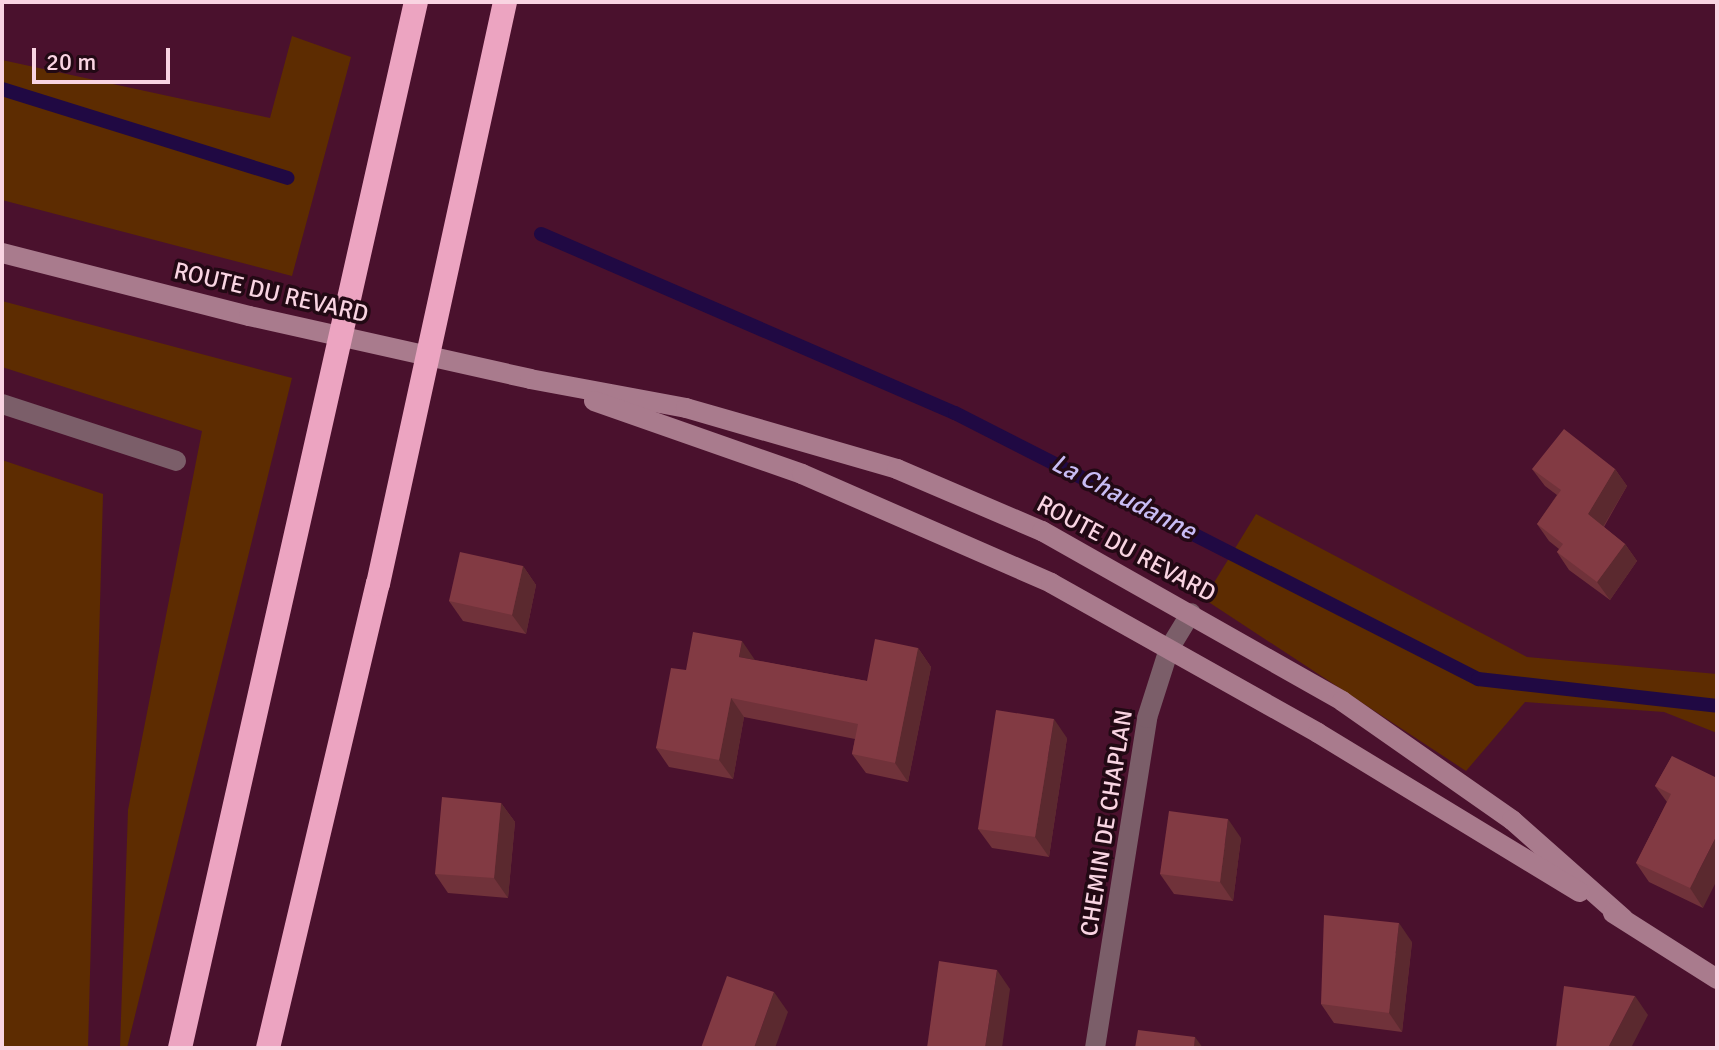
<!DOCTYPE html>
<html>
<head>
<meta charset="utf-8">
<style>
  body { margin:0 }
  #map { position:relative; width:1719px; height:1050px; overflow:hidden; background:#4a112d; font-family:Signika,sans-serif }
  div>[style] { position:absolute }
  .green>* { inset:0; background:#5d2c01 }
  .stream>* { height:14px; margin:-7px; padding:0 7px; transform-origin:7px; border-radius:7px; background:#200943 }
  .street>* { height:20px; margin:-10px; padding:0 10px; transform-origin:10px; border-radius:10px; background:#7b5e69 }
  .secondary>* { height:20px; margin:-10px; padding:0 10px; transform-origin:10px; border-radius:10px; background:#a97b8d }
  .highway>* { height:24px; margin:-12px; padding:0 12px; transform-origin:12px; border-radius:12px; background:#eca4c1 }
  .wall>* { inset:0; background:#70323a }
  .shaded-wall>* { inset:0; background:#5b292f }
  .building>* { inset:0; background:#823a43 }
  span { translate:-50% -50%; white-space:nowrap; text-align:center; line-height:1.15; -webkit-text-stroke:7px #220914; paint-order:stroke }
  .street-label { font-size:24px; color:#f9d4e2 }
  .water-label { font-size:26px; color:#c8bcf4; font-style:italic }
  .frame { position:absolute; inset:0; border:4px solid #f9d4e2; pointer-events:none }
  .scale { position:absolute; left:32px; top:48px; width:138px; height:36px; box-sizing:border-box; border:4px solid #f9d4e2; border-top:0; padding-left:10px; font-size:24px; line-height:28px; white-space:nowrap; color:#f9d4e2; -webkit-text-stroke:6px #220914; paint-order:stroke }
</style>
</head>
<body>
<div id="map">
  <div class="green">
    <div style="clip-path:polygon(292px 36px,351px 57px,292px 276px,2px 200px,2px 60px,270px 118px)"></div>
    <div style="clip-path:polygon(2px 301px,292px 378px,127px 1048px,120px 1048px,128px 810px,202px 431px,2px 367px)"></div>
    <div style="clip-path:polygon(2px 460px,103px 494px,88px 1048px,2px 1048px)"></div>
    <div style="clip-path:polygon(1256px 514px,1527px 657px,1717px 674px,1717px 733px,1664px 712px,1525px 702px,1466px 771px,1204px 599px)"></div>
  </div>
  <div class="stream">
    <div style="left:2px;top:89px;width:299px;rotate:17.3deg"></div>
    <div style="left:541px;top:234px;width:451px;rotate:23.4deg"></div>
    <div style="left:955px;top:413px;width:587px;rotate:26.96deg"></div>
    <div style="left:1478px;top:679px;width:241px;rotate:6.4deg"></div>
  </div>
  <div class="street">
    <div style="left:2px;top:404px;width:183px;rotate:18.1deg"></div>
    <div style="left:1095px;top:1048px;width:334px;rotate:-81deg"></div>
    <div style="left:1147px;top:718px;width:72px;rotate:-72.3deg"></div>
    <div style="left:1169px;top:649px;width:42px;rotate:-58.6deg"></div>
  </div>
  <div class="secondary">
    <div style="left:2px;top:253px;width:255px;rotate:14.3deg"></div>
    <div style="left:249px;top:316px;width:288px;rotate:12.6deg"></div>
    <div style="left:530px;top:379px;width:159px;rotate:10.5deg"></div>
    <div style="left:686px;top:408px;width:220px;rotate:16.1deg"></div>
    <div style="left:897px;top:469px;width:158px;rotate:23.2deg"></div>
    <div style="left:1042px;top:531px;width:345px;rotate:29.5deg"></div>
    <div style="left:1342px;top:701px;width:208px;rotate:35deg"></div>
    <div style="left:1512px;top:820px;width:149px;rotate:41.5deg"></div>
    <div style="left:594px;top:401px;width:220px;rotate:19.3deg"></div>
    <div style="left:802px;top:474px;width:272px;rotate:23.6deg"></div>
    <div style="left:1051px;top:583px;width:306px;rotate:29.3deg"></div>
    <div style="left:1318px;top:733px;width:306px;rotate:31.3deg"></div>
    <div style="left:1613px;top:913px;width:123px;rotate:32.4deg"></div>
  </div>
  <div class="highway">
    <div style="left:180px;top:1048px;width:1072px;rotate:-77.29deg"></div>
    <div style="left:268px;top:1048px;width:477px;rotate:-76.7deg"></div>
    <div style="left:378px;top:584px;width:596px;rotate:-77.69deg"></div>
  </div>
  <div class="wall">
    <div style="clip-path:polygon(1532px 469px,1615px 469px,1627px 486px,1604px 527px,1625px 544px,1637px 561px,1610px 600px,1569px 570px,1557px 552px,1559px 549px,1549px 541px,1537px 524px,1557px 495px,1545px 486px)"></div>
    <div style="clip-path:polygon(523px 566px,536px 585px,526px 634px,463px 621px,449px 601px)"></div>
    <div style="clip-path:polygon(918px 648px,931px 667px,908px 782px,866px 773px,852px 754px,855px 739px,744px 717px,733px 779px,669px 767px,656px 748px,686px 670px,754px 660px,867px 681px)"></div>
    <div style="clip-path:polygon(1067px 738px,1049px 857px,992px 848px,978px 829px)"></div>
    <div style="clip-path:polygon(1672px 756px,1703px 908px,1649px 882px,1636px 863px,1667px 802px,1655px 786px)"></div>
    <div style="clip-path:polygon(501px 803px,515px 822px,508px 898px,448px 893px,435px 874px)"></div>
    <div style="clip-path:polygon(1241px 838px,1233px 901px,1174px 894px,1160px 874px)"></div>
    <div style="clip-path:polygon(1412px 942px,1402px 1032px,1334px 1023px,1321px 1004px)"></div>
  </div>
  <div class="shaded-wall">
    <div style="clip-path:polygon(1615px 469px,1627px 486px,1600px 532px,1588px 514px)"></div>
    <div style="clip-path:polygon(1625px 544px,1637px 561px,1610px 600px,1597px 582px)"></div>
    <div style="clip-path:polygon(523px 566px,536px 585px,526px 634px,512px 615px)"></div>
    <div style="clip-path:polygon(742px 641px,755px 660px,739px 657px)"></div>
    <div style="clip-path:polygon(918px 648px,931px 667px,908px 782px,895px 763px)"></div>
    <div style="clip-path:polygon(731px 698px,744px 717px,733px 779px,719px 760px)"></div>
    <div style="clip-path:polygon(1054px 719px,1067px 738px,1049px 857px,1035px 837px)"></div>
    <div style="clip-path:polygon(501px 803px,515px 822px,508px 898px,494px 878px)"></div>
    <div style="clip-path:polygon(1228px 819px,1241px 838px,1233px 901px,1220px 882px)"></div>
    <div style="clip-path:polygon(1717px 835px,1717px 880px,1703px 908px,1690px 888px)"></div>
    <div style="clip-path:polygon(1399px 923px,1412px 942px,1402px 1032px,1389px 1013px)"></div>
    <div style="clip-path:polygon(997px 970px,1010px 989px,1002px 1048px,985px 1048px)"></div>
    <div style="clip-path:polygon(774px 992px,788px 1012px,775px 1048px,754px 1048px)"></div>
    <div style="clip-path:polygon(1635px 996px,1648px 1015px,1631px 1048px,1608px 1048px)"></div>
    <div style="clip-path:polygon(1195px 1037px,1203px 1048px,1194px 1048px)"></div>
  </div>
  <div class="building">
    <div style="clip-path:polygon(1564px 429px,1615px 469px,1588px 514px,1625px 544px,1597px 582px,1557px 552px,1563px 544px,1537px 524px,1561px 490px,1532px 469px)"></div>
    <div style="clip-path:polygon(460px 552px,523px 566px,512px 615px,449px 601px)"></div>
    <div style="clip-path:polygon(693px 632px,742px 641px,739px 657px,867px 681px,875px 639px,918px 648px,895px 763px,852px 754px,858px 724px,731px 698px,719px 760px,656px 748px,671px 668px,686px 670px)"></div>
    <div style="clip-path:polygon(996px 710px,1054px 719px,1035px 837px,978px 829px)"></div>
    <div style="clip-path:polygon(1672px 756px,1717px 778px,1717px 835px,1690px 888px,1636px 863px,1671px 794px,1655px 786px)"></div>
    <div style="clip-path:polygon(442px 797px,501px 803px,494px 878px,435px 874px)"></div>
    <div style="clip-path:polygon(1169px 811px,1228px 819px,1220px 882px,1160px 874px)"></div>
    <div style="clip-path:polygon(1324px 915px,1399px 923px,1389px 1013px,1321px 1004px)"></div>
    <div style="clip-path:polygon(939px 961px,997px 970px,985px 1048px,927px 1048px)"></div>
    <div style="clip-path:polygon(727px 976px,774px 992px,754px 1048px,701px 1048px)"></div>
    <div style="clip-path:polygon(1564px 986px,1635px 996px,1608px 1048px,1556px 1048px)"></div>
    <div style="clip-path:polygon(1138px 1030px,1195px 1037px,1194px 1048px,1135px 1048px)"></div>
  </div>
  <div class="street-label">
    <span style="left:271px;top:293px;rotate:13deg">ROUTE DU REVARD</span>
    <span style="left:1126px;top:549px;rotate:28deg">ROUTE DU REVARD</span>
    <span style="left:1107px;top:823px;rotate:-81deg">CHEMIN DE CHAPLAN</span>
  </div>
  <div class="water-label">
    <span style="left:1123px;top:498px;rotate:27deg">La Chaudanne</span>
  </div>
  <div class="frame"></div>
  <div class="scale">20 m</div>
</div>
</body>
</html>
